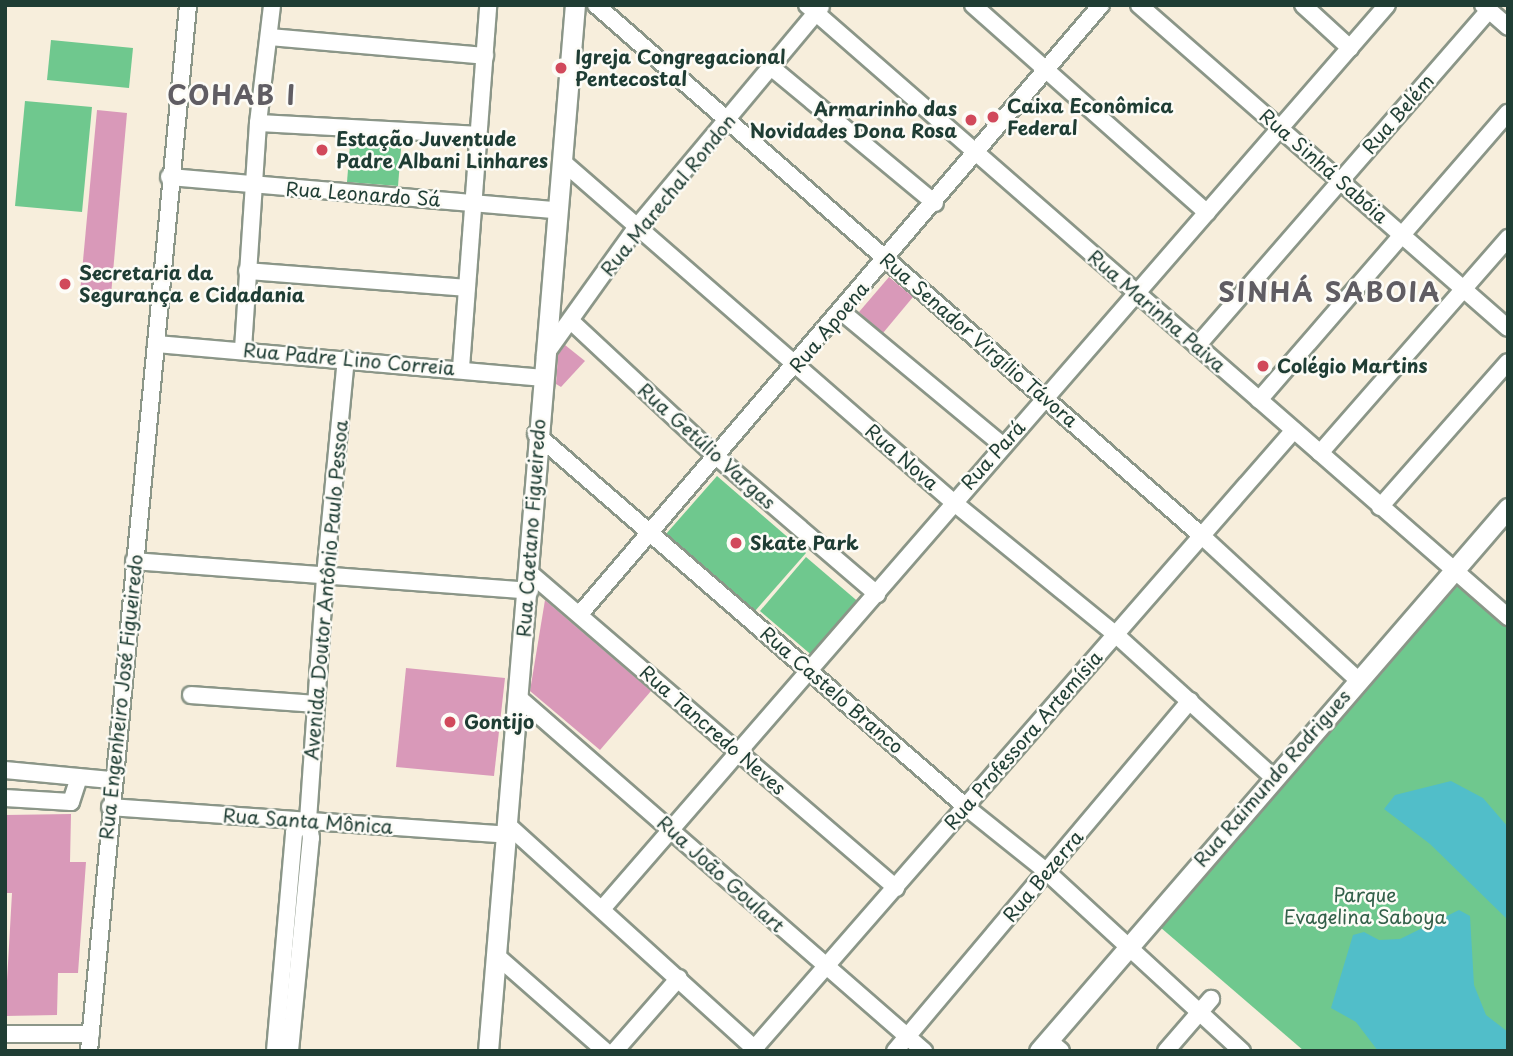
<!DOCTYPE html>
<html>
<head>
<meta charset="utf-8">
<style>
  body { margin:0 }
  #map { position:relative; width:1513px; height:1056px; overflow:hidden; background:#f7eedc; font-family:"Playpen Sans",sans-serif }
  div>[style] { position:absolute }
  .green>* { inset:0; background:#6fc88e }
  .water>* { inset:0; background:#51bec9 }
  .building>* { inset:0; background:#d999b9 }
  .roads { filter:drop-shadow(2px 0 #8b9688) drop-shadow(-2px 0 #8b9688) drop-shadow(0 2px #8b9688) drop-shadow(0 -2px #8b9688) }
  .minor>* { height:16px; margin:-8px; padding:0 8px; transform-origin:8px; border-radius:8px; background:#fff }
  .major>* { height:19px; margin:-9.5px; padding:0 9.5px; transform-origin:9.5px; border-radius:9.5px; background:#fff }
  .dots>* { width:19px; height:19px; translate:-50% -50%; box-sizing:border-box; border:4px solid #fdfcf7; border-radius:50% }
  span { translate:-50% -50%; white-space:nowrap; text-align:center; line-height:1.15; -webkit-text-stroke:5px #fdfcf7; paint-order:stroke }
  .poi-label { font-size:19px; color:#1f3d34; font-weight:700 }
  .left { translate:0 -50%; text-align:left }
  .right { translate:-100% -50%; text-align:right }
  .street-label { font-size:19px; color:#1f3d34 }
  .park-label { font-size:19px; color:#33604a }
  .district-label { font-size:26px; color:#605d63; font-weight:700; letter-spacing:2px }
  .frame { position:absolute; inset:0; border:7px solid #1f3d34; pointer-events:none }
</style>
</head>
<body>
<div id="map">
  <div class="green">
    <div style="clip-path:polygon(51px 40px,133px 48px,129px 88px,47px 80px)"></div>
    <div style="clip-path:polygon(25px 101px,92px 107px,82px 212px,15px 206px)"></div>
    <div style="clip-path:polygon(351px 132px,402px 136px,398px 186px,347px 182px)"></div>
    <div style="clip-path:polygon(717px 476px,806px 553px,755px 611px,666px 534px)"></div>
    <div style="clip-path:polygon(806px 557px,862px 605px,815px 658px,760px 611px)"></div>
    <div style="clip-path:polygon(1453px 582px,1508px 628px,1508px 1051px,1304px 1051px,1160px 927px)"></div>
  </div>
  <div class="water">
    <div style="clip-path:polygon(1451px 781px,1483px 798px,1508px 827px,1508px 920px,1430px 844px,1384px 809px,1395px 795px)"></div>
    <div style="clip-path:polygon(1459px 910px,1470px 916px,1474px 985px,1486px 1015px,1508px 1032px,1508px 1051px,1378px 1051px,1356px 1022px,1331px 1008px,1353px 935px,1364px 932px,1379px 940px,1400px 939px)"></div>
  </div>
  <div class="building">
    <div style="clip-path:polygon(97px 110px,127px 113px,111px 295px,80px 293px)"></div>
    <div style="clip-path:polygon(889px 277px,913px 297px,883px 333px,859px 312px)"></div>
    <div style="clip-path:polygon(565px 345px,585px 361px,561px 387px,556px 384px,558px 355px)"></div>
    <div style="clip-path:polygon(545px 600px,651px 691px,600px 750px,530px 691px)"></div>
    <div style="clip-path:polygon(406px 668px,505px 678px,494px 776px,396px 767px)"></div>
    <div style="clip-path:polygon(71px 814px,70px 862px,86px 862px,78px 973px,58px 973px,57px 1015px,5px 1016px,12px 893px,5px 893px,5px 815px)"></div>
  </div>
  <div class="roads">
    <div class="minor">
      <div style="left:596px;top:5px;width:806px;rotate:41.23deg"></div>
      <div style="left:1202px;top:536px;width:211px;rotate:42.7deg"></div>
      <div style="left:807px;top:5px;width:931px;rotate:41.12deg"></div>
      <div style="left:973px;top:5px;width:313px;rotate:41.6deg"></div>
      <div style="left:1139px;top:5px;width:490px;rotate:41.2deg"></div>
      <div style="left:1303px;top:5px;width:64px;rotate:42.5deg"></div>
      <div style="left:1483px;top:5px;width:33px;rotate:41deg"></div>
      <div style="left:269px;top:37px;width:217px;rotate:5deg"></div>
      <div style="left:771px;top:67px;width:213px;rotate:39.7deg"></div>
      <div style="left:258px;top:123px;width:219px;rotate:3.1deg"></div>
      <div style="left:563px;top:162px;width:516px;rotate:41.07deg"></div>
      <div style="left:952px;top:501px;width:209px;rotate:39.2deg"></div>
      <div style="left:1114px;top:633px;width:215px;rotate:42.2deg"></div>
      <div style="left:169px;top:177px;width:389px;rotate:4.9deg"></div>
      <div style="left:247px;top:271px;width:220px;rotate:4.4deg"></div>
      <div style="left:842px;top:312px;width:208px;rotate:39.7deg"></div>
      <div style="left:572px;top:322px;width:198px;rotate:43deg"></div>
      <div style="left:717px;top:457px;width:211px;rotate:40.6deg"></div>
      <div style="left:156px;top:344px;width:387px;rotate:5deg"></div>
      <div style="left:1197px;top:346px;width:445px;rotate:-49deg"></div>
      <div style="left:243px;top:349px;width:226px;rotate:-86.2deg"></div>
      <div style="left:258px;top:123px;width:119px;rotate:-83.2deg"></div>
      <div style="left:545px;top:355px;width:156px;rotate:-54.4deg"></div>
      <div style="left:636px;top:228px;width:288px;rotate:-50.1deg"></div>
      <div style="left:461px;top:368px;width:364px;rotate:-85.7deg"></div>
      <div style="left:1259px;top:400px;width:380px;rotate:-49.1deg"></div>
      <div style="left:536px;top:434px;width:569px;rotate:40.94deg"></div>
      <div style="left:966px;top:807px;width:104px;rotate:38.7deg"></div>
      <div style="left:1047px;top:872px;width:265px;rotate:42.6deg"></div>
      <div style="left:1320px;top:453px;width:286px;rotate:-48.8deg"></div>
      <div style="left:1380px;top:507px;width:193px;rotate:-48.6deg"></div>
      <div style="left:134px;top:561px;width:397px;rotate:4.3deg"></div>
      <div style="left:530px;top:573px;width:483px;rotate:40.7deg"></div>
      <div style="left:580px;top:614px;width:801px;rotate:-49.45deg"></div>
      <div style="left:191px;top:695px;width:125px;rotate:4.1deg"></div>
      <div style="left:518px;top:697px;width:539px;rotate:41.09deg"></div>
      <div style="left:5px;top:770px;width:106px;rotate:5.4deg"></div>
      <div style="left:5px;top:798px;width:66px;rotate:3.5deg"></div>
      <div style="left:71px;top:802px;width:26px;rotate:-72deg"></div>
      <div style="left:110px;top:807px;width:398px;rotate:4deg"></div>
      <div style="left:509px;top:826px;width:335px;rotate:42.2deg"></div>
      <div style="left:602px;top:909px;width:1197px;rotate:-49.03deg"></div>
      <div style="left:497px;top:956px;width:144px;rotate:41.3deg"></div>
      <div style="left:5px;top:1034px;width:86px"></div>
      <div style="left:1048px;top:1040px;width:17px;rotate:40deg"></div>
      <div style="left:89px;top:1051px;width:1051px;rotate:-84.59deg"></div>
      <div style="left:275px;top:1051px;width:220px;rotate:-85deg"></div>
      <div style="left:294px;top:832px;width:18px;rotate:-41deg"></div>
      <div style="left:290px;top:1051px;width:214px;rotate:-84.4deg"></div>
      <div style="left:311px;top:838px;width:18px;rotate:-99deg"></div>
      <div style="left:308px;top:820px;width:245px;rotate:-86deg"></div>
      <div style="left:325px;top:576px;width:218px;rotate:-84.5deg"></div>
      <div style="left:615px;top:1051px;width:97px;rotate:-48.8deg"></div>
      <div style="left:752px;top:1051px;width:824px;rotate:-48.89deg"></div>
      <div style="left:895px;top:1051px;width:458px;rotate:-49.9deg"></div>
      <div style="left:1166px;top:1051px;width:69px;rotate:-49.1deg"></div>
    </div>
    <div class="major">
      <div style="left:488px;top:1051px;width:1050px;rotate:-85.25deg"></div>
      <div style="left:1039px;top:1051px;width:718px;rotate:-49.18deg"></div>
    </div>
  </div>
  <div class="dots">
    <div style="left:561px;top:68px;background:#d1495b"></div>
    <div style="left:993px;top:117px;background:#d1495b"></div>
    <div style="left:971px;top:120px;background:#d1495b"></div>
    <div style="left:322px;top:150px;background:#d1495b"></div>
    <div style="left:65px;top:284px;background:#d1495b"></div>
    <div style="left:1263px;top:366px;background:#d1495b"></div>
    <div style="left:736px;top:543px;background:#d1495b"></div>
    <div style="left:450px;top:722px;background:#d1495b"></div>
  </div>
  <div class="poi-label">
    <span class="left" style="left:575px;top:68px">Igreja Congregacional<br>Pentecostal</span>
    <span class="left" style="left:1007px;top:117px">Caixa Econômica<br>Federal</span>
    <span class="right" style="left:957px;top:120px">Armarinho das<br>Novidades Dona Rosa</span>
    <span class="left" style="left:336px;top:150px">Estação Juventude<br>Padre Albani Linhares</span>
    <span class="left" style="left:79px;top:284px">Secretaria da<br>Segurança e Cidadania</span>
    <span class="left" style="left:1277px;top:366px">Colégio Martins</span>
    <span class="left" style="left:750px;top:543px">Skate Park</span>
    <span class="left" style="left:464px;top:722px">Gontijo</span>
  </div>
  <div class="street-label">
    <span style="left:1398px;top:114px;rotate:-49deg">Rua Belém</span>
    <span style="left:1324px;top:166px;rotate:41deg">Rua Sinhá Sabóia</span>
    <span style="left:363px;top:194px;rotate:4deg">Rua Leonardo Sá</span>
    <span style="left:668px;top:195px;rotate:-51deg">Rua Marechal Rondon</span>
    <span style="left:1157px;top:311px;rotate:41deg">Rua Marinha Paiva</span>
    <span style="left:829px;top:327px;rotate:-50deg">Rua Apoena</span>
    <span style="left:979px;top:340px;rotate:41deg">Rua Senador Virgílio Távora</span>
    <span style="left:349px;top:359px;rotate:5deg">Rua Padre Lino Correia</span>
    <span style="left:707px;top:446px;rotate:42deg">Rua Getúlio Vargas</span>
    <span style="left:993px;top:455px;rotate:-48deg">Rua Pará</span>
    <span style="left:902px;top:457px;rotate:41deg">Rua Nova</span>
    <span style="left:531px;top:528px;rotate:-86deg">Rua Caetano Figueiredo</span>
    <span style="left:326px;top:590px;rotate:-85deg">Avenida Doutor Antônio Paulo Pessoa</span>
    <span style="left:832px;top:690px;rotate:41deg">Rua Castelo Branco</span>
    <span style="left:121px;top:697px;rotate:-84deg">Rua Engenheiro José Figueiredo</span>
    <span style="left:713px;top:730px;rotate:41deg">Rua Tancredo Neves</span>
    <span style="left:1023px;top:740px;rotate:-49deg">Rua Professora Artemísia</span>
    <span style="left:1272px;top:778px;rotate:-49deg">Rua Raimundo Rodrigues</span>
    <span style="left:308px;top:821px;rotate:4deg">Rua Santa Mônica</span>
    <span style="left:721px;top:874px;rotate:42deg">Rua João Goulart</span>
    <span style="left:1043px;top:876px;rotate:-50deg">Rua Bezerra</span>
  </div>
  <div class="park-label">
    <span style="left:1365px;top:906px">Parque<br>Evagelina Saboya</span>
  </div>
  <div class="district-label">
    <span style="left:232px;top:95px">COHAB I</span>
    <span style="left:1330px;top:292px">SINHÁ SABOIA</span>
  </div>
  <div class="frame"></div>
</div>
</body>
</html>
